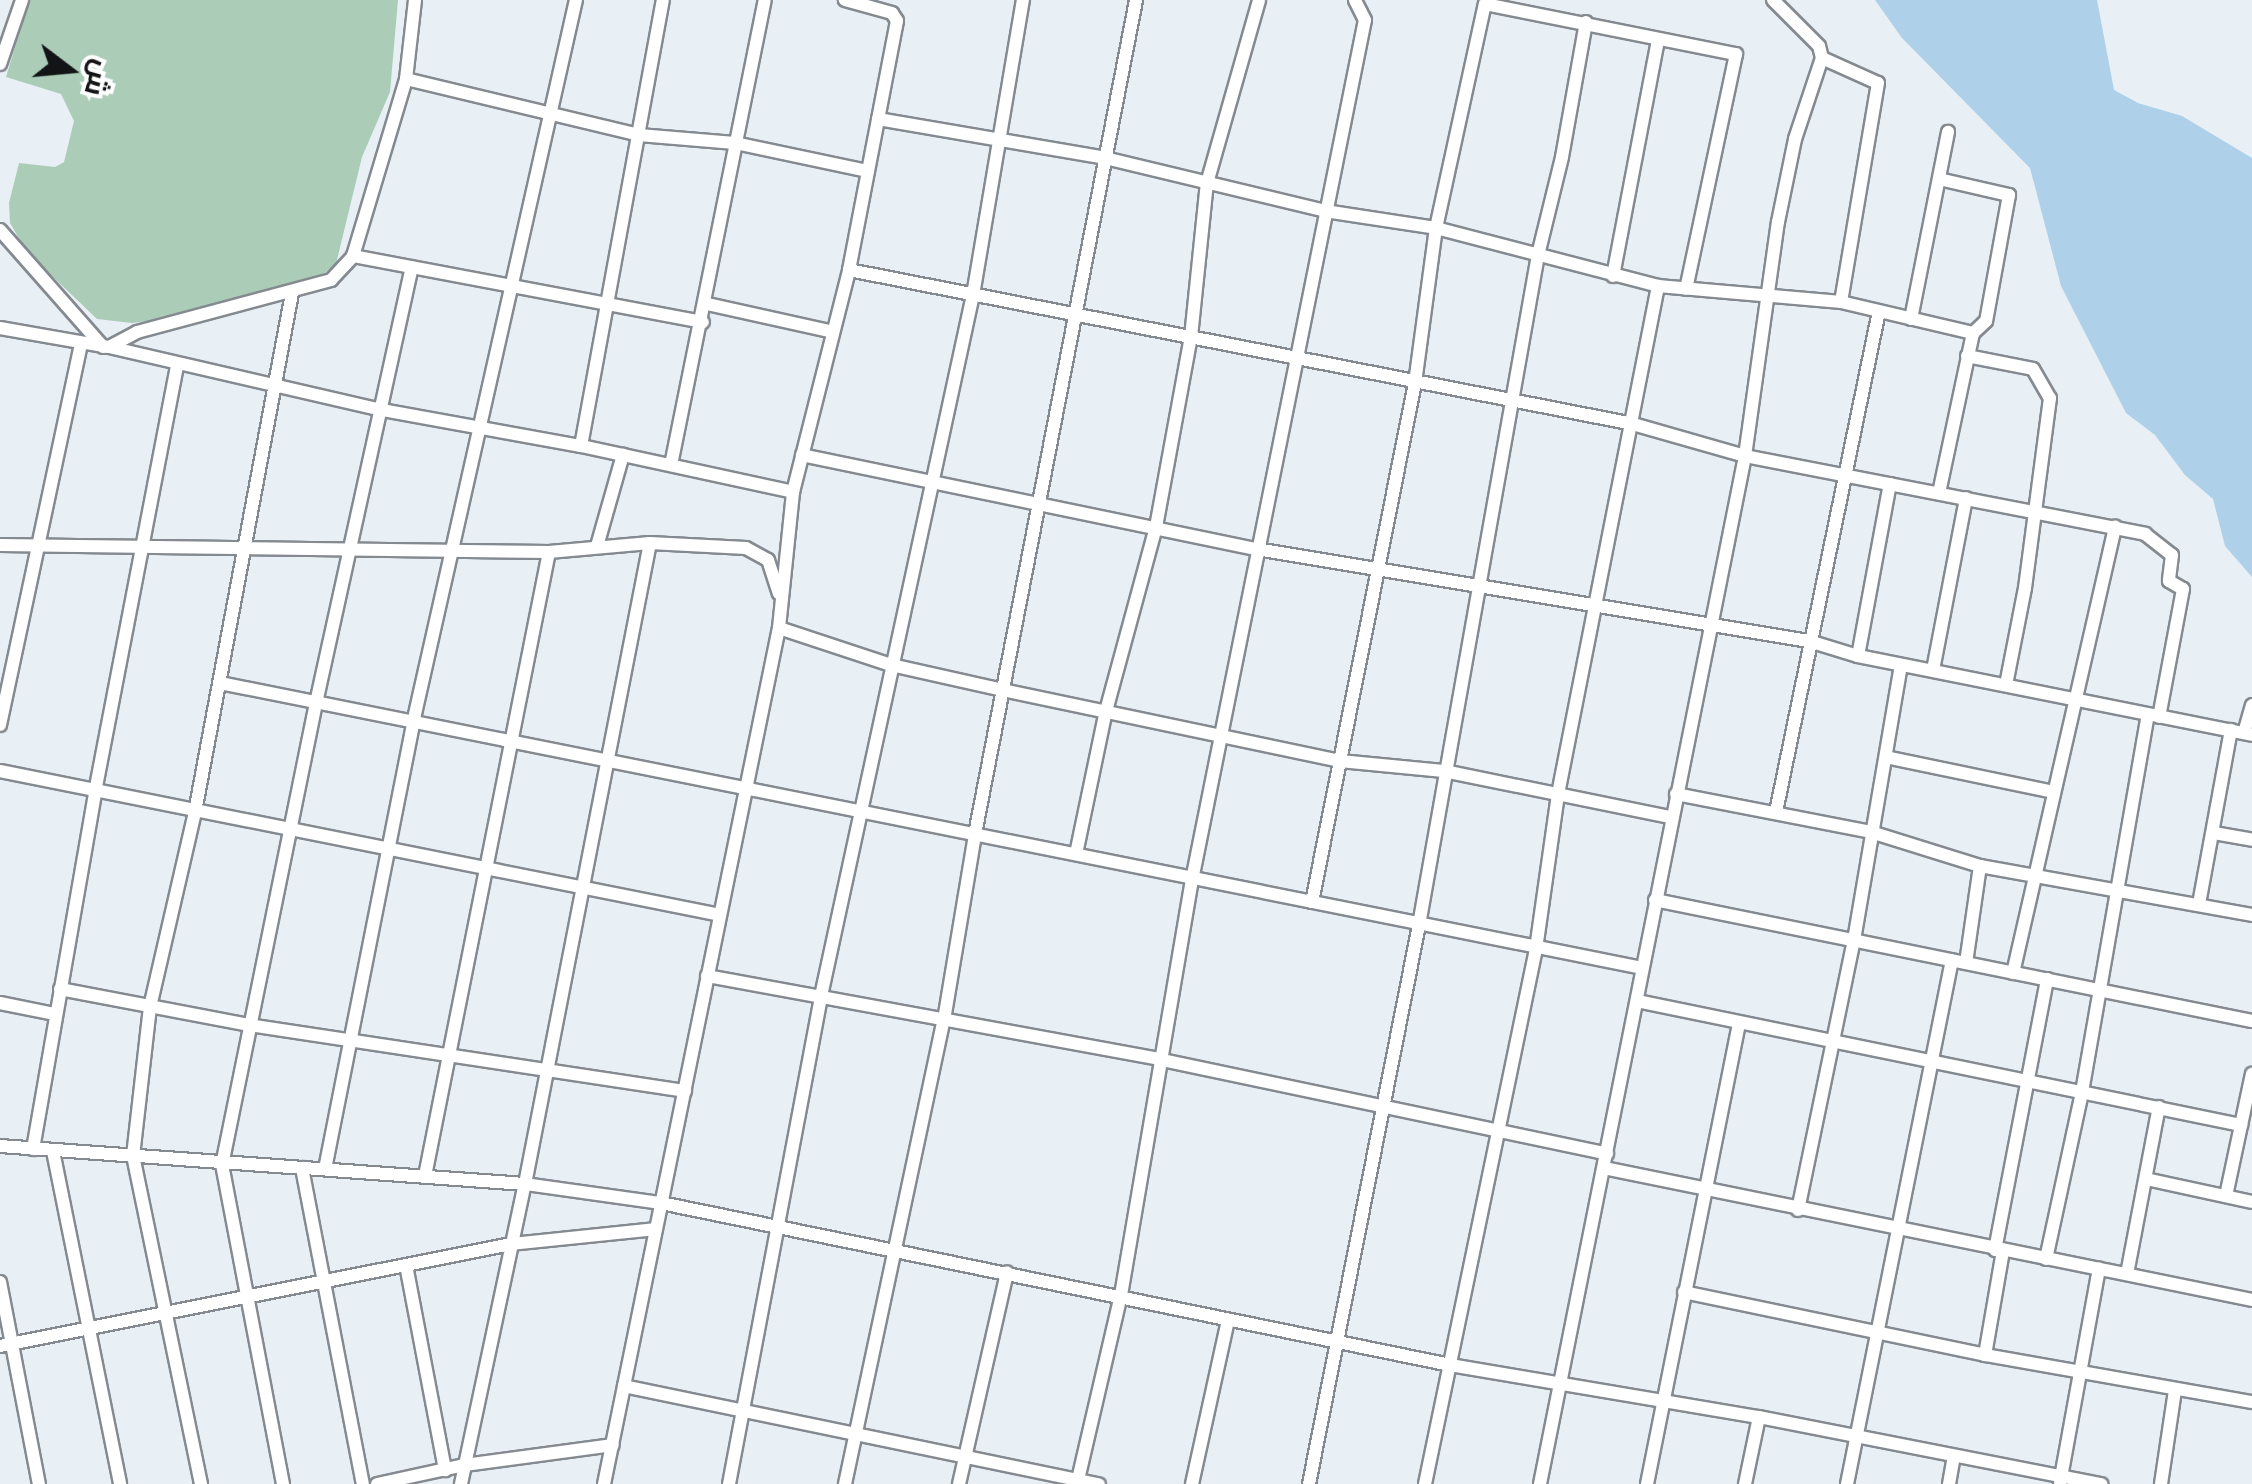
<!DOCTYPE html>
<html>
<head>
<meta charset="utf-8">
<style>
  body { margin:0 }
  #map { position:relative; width:2252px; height:1484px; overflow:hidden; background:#e8eff5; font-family:Merriweather,Cairo,serif }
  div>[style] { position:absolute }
  .green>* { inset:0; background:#abcdb8 }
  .water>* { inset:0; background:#aed0e9 }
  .roads { filter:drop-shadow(2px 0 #848a90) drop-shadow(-2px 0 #848a90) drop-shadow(0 2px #848a90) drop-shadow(0 -2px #848a90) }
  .minor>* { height:12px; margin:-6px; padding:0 6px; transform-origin:6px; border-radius:6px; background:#fff }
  span { translate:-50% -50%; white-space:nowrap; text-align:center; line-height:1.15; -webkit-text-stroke:8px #fff; paint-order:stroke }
  .north { position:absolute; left:20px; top:20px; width:100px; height:100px; -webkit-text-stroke:8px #fff; paint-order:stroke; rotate:106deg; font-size:28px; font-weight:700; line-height:40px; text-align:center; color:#121416 }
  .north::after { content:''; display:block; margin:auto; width:35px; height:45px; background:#121416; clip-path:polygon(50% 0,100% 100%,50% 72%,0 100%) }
</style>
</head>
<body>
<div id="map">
  <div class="green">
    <div style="clip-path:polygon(29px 0,398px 0,390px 92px,362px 157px,336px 264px,318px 278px,180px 317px,132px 323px,97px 319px,27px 252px,10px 223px,9px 203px,19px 163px,55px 167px,64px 162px,74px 121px,61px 94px,6px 77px)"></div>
  </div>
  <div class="water">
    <div style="clip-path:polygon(1875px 0,2097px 0,2114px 90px,2138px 103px,2182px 116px,2252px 158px,2252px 577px,2225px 546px,2213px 499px,2185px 475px,2155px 435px,2126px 413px,2061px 286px,2030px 168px,1902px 38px)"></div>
  </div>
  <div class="roads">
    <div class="minor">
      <div style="left:1822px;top:58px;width:61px;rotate:24.1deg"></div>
      <div style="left:1878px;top:83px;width:222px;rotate:99.6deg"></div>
      <div style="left:0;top:64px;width:68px;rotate:-71deg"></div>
      <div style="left:406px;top:79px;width:240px;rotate:13.5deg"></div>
      <div style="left:639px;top:135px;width:96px;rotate:4.8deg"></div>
      <div style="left:735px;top:143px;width:136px;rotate:11.9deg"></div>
      <div style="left:878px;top:119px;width:230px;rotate:9.7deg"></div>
      <div style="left:1105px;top:158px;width:226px;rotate:13.5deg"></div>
      <div style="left:1325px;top:211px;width:112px;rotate:8.7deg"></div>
      <div style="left:1436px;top:228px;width:229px;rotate:14.6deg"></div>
      <div style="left:1658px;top:286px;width:184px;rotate:5deg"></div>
      <div style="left:1841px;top:302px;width:136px;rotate:13.2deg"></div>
      <div style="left:1939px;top:179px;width:72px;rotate:12.9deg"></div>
      <div style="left:2009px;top:195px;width:128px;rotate:100.3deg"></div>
      <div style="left:1986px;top:321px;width:18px;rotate:137deg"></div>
      <div style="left:1973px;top:333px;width:164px;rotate:102deg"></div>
      <div style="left:0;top:230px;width:156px;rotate:48.6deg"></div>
      <div style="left:353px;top:256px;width:185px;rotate:-73.3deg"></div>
      <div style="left:406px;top:79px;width:80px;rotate:-83.5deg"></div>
      <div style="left:849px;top:270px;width:799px;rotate:11.11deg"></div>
      <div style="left:1633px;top:424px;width:116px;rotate:15.9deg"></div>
      <div style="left:1745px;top:456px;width:408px;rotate:11deg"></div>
      <div style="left:2145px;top:534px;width:34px;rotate:38deg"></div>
      <div style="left:2172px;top:555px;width:26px;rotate:97deg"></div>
      <div style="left:2169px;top:581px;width:16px;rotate:30deg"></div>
      <div style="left:2183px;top:589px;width:130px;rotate:100.6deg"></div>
      <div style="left:1613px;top:276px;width:241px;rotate:-79.2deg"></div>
      <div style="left:707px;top:304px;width:129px;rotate:12.5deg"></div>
      <div style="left:1911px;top:319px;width:191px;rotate:-78.8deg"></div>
      <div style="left:0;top:328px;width:111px;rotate:9.9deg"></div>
      <div style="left:109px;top:347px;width:280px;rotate:13deg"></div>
      <div style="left:382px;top:410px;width:202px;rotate:10.3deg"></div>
      <div style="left:581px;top:446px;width:217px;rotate:12.2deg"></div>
      <div style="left:109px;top:347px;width:32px;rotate:-28deg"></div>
      <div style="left:137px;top:332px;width:201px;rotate:-15deg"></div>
      <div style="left:331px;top:280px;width:33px;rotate:-47deg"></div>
      <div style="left:353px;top:256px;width:356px;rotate:10.7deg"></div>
      <div style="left:1967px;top:356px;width:67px;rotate:11.1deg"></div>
      <div style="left:2033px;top:369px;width:34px;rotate:60deg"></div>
      <div style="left:2050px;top:398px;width:192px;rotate:97.5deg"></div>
      <div style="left:2025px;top:588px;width:99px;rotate:101.1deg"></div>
      <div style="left:581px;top:446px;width:453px;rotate:-79.6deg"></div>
      <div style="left:802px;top:455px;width:470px;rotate:11.7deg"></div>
      <div style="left:1262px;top:550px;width:555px;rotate:9.45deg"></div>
      <div style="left:1809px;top:641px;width:51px;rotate:17deg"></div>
      <div style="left:1858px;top:656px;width:402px;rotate:11.3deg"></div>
      <div style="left:671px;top:465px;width:474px;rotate:-78.6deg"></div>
      <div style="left:0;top:545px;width:549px;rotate:0.73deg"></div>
      <div style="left:549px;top:552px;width:101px;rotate:-5.1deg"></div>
      <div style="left:650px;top:543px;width:96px;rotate:3deg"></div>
      <div style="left:746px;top:548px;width:25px;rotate:29deg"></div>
      <div style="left:768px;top:560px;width:35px;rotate:72deg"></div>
      <div style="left:597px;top:546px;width:95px;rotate:-74.1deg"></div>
      <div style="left:779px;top:628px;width:118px;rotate:18.3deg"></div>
      <div style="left:891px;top:665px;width:115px;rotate:12.6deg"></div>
      <div style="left:1003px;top:690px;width:344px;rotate:11.9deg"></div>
      <div style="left:1340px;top:761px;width:104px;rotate:5.5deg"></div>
      <div style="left:1444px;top:771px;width:231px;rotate:11.5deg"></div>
      <div style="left:1858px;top:656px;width:175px;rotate:-79.5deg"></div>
      <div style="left:1933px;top:670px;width:175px;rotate:-79.1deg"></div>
      <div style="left:220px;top:683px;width:1450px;rotate:11.33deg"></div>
      <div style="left:0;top:725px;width:390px;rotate:-78deg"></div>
      <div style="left:2244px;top:733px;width:29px;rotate:-74deg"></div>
      <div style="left:1886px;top:757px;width:171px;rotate:11.8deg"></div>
      <div style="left:0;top:771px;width:734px;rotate:11.31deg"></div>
      <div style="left:1676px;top:794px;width:199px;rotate:11deg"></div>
      <div style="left:1871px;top:832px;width:114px;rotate:17.3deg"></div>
      <div style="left:1980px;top:866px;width:276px;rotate:10.2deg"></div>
      <div style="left:1776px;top:812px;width:511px;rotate:-78.38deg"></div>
      <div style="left:2214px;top:833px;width:39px;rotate:10deg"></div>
      <div style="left:1076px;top:854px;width:146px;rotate:-78.2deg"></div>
      <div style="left:1106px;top:711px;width:191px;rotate:-74.8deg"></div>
      <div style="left:1156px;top:527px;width:193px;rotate:-79.6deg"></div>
      <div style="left:1191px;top:337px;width:155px;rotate:-84.1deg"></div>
      <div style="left:1207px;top:183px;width:190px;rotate:-74.1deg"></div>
      <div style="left:1655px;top:900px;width:609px;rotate:11.46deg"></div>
      <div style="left:1312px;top:902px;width:529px;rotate:-78.78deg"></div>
      <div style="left:1415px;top:383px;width:156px;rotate:-82.3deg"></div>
      <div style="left:1436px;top:228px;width:229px;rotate:-77.7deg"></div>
      <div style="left:1485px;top:4px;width:256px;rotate:11.3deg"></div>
      <div style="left:1736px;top:54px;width:240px;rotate:102deg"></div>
      <div style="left:2199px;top:904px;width:177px;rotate:-79.6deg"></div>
      <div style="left:1966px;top:963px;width:98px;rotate:-81.8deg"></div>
      <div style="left:2013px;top:973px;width:458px;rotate:-77.1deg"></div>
      <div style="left:707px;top:976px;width:459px;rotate:10.4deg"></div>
      <div style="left:1158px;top:1059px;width:459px;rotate:11.9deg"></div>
      <div style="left:60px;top:989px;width:192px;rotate:10.8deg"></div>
      <div style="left:249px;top:1025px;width:441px;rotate:8.6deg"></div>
      <div style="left:1637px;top:1001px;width:617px;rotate:11.6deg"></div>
      <div style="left:0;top:1003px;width:55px;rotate:11.5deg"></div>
      <div style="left:0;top:1146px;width:526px;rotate:4.14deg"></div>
      <div style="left:525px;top:1184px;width:137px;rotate:8deg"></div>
      <div style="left:661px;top:1203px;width:805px;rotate:11.6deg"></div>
      <div style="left:1450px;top:1365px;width:313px;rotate:9.6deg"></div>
      <div style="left:1759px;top:1417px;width:349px;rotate:11.1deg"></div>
      <div style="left:33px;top:1149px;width:362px;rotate:-80.1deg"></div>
      <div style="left:95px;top:792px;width:434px;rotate:-79.1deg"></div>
      <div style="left:53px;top:1151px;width:340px;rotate:78.6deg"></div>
      <div style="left:302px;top:1168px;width:322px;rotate:79.1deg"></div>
      <div style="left:1604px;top:1168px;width:661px;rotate:11.51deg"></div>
      <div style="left:325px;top:1169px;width:455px;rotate:-78.8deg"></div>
      <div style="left:413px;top:723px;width:741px;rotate:-77.3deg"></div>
      <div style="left:425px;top:1176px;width:636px;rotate:-78.76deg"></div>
      <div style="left:2146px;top:1179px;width:108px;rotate:12.2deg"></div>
      <div style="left:2226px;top:1196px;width:125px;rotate:-78deg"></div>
      <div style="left:1798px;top:1210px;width:276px;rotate:-78.3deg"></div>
      <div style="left:1854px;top:940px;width:279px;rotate:-80.3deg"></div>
      <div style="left:1995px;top:1250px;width:276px;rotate:-79.1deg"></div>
      <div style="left:2046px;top:1259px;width:171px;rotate:-77.8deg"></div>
      <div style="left:2082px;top:1092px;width:383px;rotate:-80.1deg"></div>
      <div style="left:406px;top:1265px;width:209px;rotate:79.2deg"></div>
      <div style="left:2127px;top:1274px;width:170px;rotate:-79.2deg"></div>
      <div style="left:0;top:1282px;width:206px;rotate:79.1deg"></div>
      <div style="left:1684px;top:1292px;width:308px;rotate:11.8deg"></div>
      <div style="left:1985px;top:1355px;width:271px;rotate:10deg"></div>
      <div style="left:0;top:1346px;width:521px;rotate:-11.29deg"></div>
      <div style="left:511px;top:1244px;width:145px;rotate:-5.9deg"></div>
      <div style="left:1985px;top:1355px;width:106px;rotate:-80.2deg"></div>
      <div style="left:624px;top:1386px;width:485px;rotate:11.7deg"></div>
      <div style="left:2060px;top:1483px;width:218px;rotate:-79.7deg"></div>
      <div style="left:201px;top:1484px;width:335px;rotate:-101.7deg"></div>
      <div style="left:133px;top:1156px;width:150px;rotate:-83.5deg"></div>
      <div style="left:150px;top:1007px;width:200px;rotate:-77deg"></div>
      <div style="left:195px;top:812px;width:528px;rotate:-79.41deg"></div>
      <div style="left:283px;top:1484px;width:325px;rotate:-100.8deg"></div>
      <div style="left:222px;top:1165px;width:471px;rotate:-78.5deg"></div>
      <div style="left:316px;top:703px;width:446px;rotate:-77.6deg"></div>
      <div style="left:377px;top:1484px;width:90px;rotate:-12.2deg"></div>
      <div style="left:465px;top:1465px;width:149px;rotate:-7.7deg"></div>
      <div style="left:461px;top:1484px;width:307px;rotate:-78deg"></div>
      <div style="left:525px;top:1184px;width:653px;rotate:-78.97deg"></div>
      <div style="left:604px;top:1484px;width:874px;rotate:-78.45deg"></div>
      <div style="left:779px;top:628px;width:137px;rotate:-84.1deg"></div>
      <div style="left:793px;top:492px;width:229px;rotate:-75.8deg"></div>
      <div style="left:849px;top:270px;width:254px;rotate:-79.1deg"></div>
      <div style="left:897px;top:21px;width:9px;rotate:-122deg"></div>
      <div style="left:892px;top:13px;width:49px;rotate:-164.5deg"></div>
      <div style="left:729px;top:1484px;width:497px;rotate:-79.3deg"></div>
      <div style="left:821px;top:996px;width:717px;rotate:-77.77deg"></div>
      <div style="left:973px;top:295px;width:299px;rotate:-80.4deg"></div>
      <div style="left:845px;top:1484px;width:474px;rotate:-78deg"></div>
      <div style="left:944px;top:1020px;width:189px;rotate:-80.5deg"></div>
      <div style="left:975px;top:834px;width:849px;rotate:-79.07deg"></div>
      <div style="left:959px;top:1484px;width:217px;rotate:-77.2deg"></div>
      <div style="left:1077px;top:1484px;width:194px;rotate:-76.9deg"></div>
      <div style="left:1121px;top:1295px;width:421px;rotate:-80.3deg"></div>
      <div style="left:1192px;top:880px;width:877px;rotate:-78.63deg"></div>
      <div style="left:1365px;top:20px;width:22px;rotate:-117deg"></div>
      <div style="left:1192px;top:1484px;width:168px;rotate:-77.6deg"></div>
      <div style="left:1309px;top:1484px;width:570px;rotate:-78.87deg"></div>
      <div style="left:1419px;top:925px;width:680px;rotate:-79.93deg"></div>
      <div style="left:1538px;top:255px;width:101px;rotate:-76.2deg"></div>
      <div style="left:1562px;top:157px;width:137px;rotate:-79.9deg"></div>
      <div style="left:1425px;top:1484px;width:546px;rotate:-78.28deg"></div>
      <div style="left:1536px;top:949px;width:157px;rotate:-81.9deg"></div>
      <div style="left:1558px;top:794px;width:518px;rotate:-78.86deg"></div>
      <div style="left:1540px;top:1484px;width:1048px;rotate:-78.72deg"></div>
      <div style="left:1745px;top:456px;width:236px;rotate:-82deg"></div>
      <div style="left:1778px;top:222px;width:85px;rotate:-78.4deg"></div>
      <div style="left:1795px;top:139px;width:85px;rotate:-71.6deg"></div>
      <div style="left:1822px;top:58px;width:12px;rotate:-104deg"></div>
      <div style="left:1819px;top:46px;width:65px;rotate:-135deg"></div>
      <div style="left:1647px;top:1484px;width:471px;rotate:-78.7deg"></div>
      <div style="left:1745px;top:1484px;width:68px;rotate:-78.2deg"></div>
      <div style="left:1847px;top:1484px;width:534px;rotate:-78.67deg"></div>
      <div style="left:1949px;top:1484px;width:27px;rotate:-80deg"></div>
      <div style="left:2161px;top:1484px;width:95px;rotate:-81.5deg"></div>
    </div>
  </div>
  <div class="north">ش</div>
</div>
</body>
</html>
